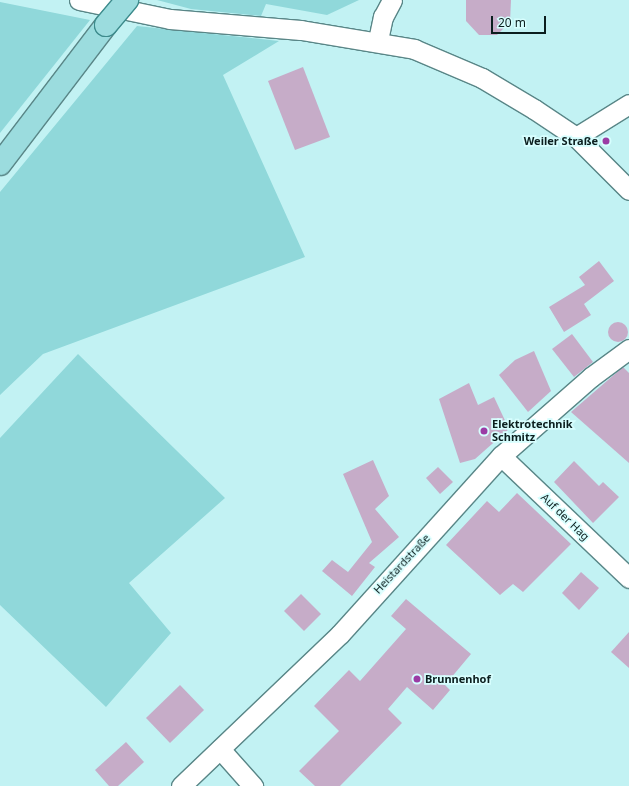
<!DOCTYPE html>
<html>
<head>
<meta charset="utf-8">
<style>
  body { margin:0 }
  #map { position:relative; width:629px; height:786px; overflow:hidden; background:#c2f2f3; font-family:"Noto Sans",sans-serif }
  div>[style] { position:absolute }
  .green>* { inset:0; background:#90d8da }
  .building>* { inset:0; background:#c6acc8 }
  .round { border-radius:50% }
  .roads { filter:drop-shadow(1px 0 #598687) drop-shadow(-1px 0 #598687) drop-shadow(0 1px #598687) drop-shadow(0 -1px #598687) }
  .minor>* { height:19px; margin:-9.5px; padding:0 9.5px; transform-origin:9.5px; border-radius:9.5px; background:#fff }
  .major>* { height:22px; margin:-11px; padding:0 11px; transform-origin:11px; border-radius:11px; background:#9bdcde }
  .bridges { filter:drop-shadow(1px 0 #3d8b8c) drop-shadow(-1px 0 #3d8b8c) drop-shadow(0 1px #3d8b8c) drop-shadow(0 -1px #3d8b8c) }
  .major-bridge>* { height:22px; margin:-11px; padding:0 11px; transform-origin:11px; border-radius:11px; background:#9bdcde }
  .dots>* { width:11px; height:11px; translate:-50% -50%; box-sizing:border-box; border:2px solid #d7fefe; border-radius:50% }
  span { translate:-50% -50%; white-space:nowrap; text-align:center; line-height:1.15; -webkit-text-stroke:3.5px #d7fefe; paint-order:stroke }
  .poi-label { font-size:11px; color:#0b1e1e; font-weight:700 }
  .right { translate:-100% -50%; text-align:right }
  .left { translate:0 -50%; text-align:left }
  .street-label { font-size:11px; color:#0b1e1e }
  .scale { position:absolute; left:491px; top:16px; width:55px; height:18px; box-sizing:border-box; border:2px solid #0b1e1e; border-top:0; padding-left:5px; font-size:12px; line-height:14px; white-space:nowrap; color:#0b1e1e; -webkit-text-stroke:3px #d7fefe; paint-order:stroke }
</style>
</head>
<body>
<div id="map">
  <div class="green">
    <div style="clip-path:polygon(157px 0,359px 0,327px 15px,266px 4px,261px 16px,191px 9px)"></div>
    <div style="clip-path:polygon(0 2px,90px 20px,0 133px)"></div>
    <div style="clip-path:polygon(137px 26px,279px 41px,223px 75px,305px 257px,43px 354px,0 395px,0 192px)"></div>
    <div style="clip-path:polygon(78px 354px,225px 498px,129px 583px,171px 633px,106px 707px,0 605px,0 438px)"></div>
  </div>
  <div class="building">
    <div style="clip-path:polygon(466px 0,511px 0,510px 22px,497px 35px,479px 35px,466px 21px)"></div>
    <div style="clip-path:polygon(303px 67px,330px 137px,295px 150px,268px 81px)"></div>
    <div style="clip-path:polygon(599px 261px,614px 281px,584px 304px,591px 315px,564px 332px,549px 307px,585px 285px,579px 277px)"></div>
    <div class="round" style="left:608px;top:322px;width:20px;height:20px"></div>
    <div style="clip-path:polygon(572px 334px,593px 362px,574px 377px,552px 349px)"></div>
    <div style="clip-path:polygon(534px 351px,551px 391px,528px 412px,499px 375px,515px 360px)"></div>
    <div style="clip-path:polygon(623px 367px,629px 373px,629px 463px,571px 412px)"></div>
    <div style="clip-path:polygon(469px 383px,478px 405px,494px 397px,509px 429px,475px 459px,460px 463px,439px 399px)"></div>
    <div style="clip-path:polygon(373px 460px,389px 496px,375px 509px,399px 537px,369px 563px,375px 567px,352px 596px,322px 571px,332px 560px,348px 572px,372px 542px,343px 474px)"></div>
    <div style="clip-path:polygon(574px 461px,599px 486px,603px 482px,619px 497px,593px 523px,554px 482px)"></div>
    <div style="clip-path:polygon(438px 467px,453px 482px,440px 494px,426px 478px)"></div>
    <div style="clip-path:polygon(517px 493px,571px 544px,523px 592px,513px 584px,500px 595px,446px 545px,487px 501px,499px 512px)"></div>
    <div style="clip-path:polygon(581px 572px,599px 588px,579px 610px,562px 593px)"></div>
    <div style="clip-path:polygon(301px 594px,321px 614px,304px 631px,284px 611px)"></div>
    <div style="clip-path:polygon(406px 599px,471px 654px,445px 685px,450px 690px,433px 710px,407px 687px,388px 709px,402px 723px,340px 786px,315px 786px,299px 771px,339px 731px,314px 706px,349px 670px,360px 681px,406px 629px,391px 616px)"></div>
    <div style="clip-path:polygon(629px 632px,629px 668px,611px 652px)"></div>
    <div style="clip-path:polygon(180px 685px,204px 710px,170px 743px,146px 718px)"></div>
    <div style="clip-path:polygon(126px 742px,144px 762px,118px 786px,109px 786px,95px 770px)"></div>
  </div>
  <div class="roads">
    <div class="minor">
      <div style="left:79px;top:0;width:93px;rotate:11.8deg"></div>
      <div style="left:170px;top:19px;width:131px;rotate:4.8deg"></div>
      <div style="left:301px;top:30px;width:115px;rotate:9.5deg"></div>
      <div style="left:414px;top:49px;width:74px;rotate:23.1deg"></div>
      <div style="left:482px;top:78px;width:61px;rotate:30.8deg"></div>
      <div style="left:534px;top:109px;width:50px;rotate:33.7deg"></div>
      <div style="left:576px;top:137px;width:75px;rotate:45deg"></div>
      <div style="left:378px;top:40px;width:24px;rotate:-78deg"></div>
      <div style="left:383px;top:17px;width:19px;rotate:-62deg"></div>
      <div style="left:576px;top:137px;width:62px;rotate:-31.9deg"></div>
      <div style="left:501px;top:456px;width:177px;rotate:43.6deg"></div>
      <div style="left:220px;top:749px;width:50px;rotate:48.3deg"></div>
      <div style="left:181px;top:786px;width:220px;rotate:-43.7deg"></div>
      <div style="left:340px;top:634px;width:240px;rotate:-47.9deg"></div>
      <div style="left:501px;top:456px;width:120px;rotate:-41.3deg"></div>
      <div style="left:591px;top:377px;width:47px;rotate:-36.4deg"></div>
    </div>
    <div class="major">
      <div style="left:0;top:164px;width:175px;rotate:-52.7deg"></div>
    </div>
  </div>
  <div class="bridges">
    <div class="major-bridge">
      <div style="left:106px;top:25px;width:33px;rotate:-50deg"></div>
    </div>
  </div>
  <div class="dots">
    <div style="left:606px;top:141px;background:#9b3ca5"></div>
    <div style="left:484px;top:431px;background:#9b3ca5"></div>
    <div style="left:417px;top:679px;background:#9b3ca5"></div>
  </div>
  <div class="poi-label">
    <span class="right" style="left:598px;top:141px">Weiler Straße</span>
    <span class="left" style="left:492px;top:431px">Elektrotechnik<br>Schmitz</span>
    <span class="left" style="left:425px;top:679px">Brunnenhof</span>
  </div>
  <div class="street-label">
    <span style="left:565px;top:517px;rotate:44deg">Auf der Hag</span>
    <span style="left:402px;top:564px;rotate:-47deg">Heistardstraße</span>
  </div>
  <div class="scale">20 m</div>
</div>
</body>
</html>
